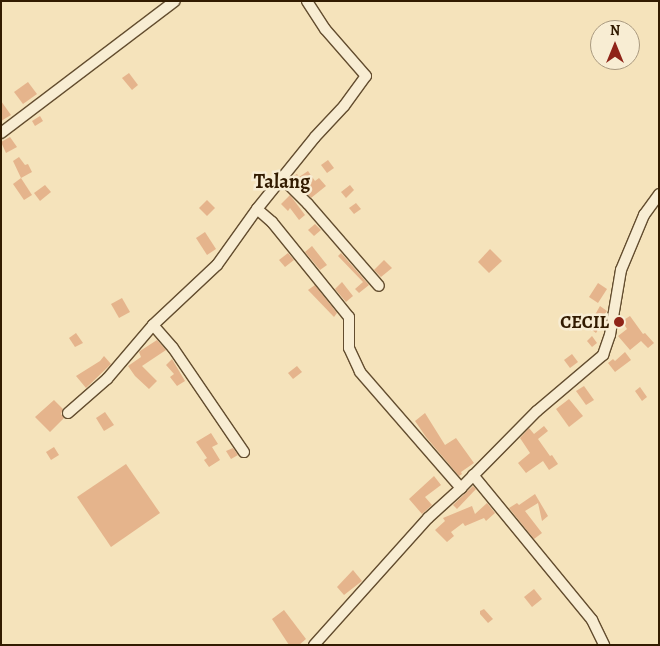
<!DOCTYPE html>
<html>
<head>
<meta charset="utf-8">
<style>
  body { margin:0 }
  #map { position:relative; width:660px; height:646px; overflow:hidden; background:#f5e3bb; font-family:Alegreya,serif }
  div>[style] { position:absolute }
  .building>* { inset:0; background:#e5b48c }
  .roads { filter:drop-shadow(1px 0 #634d2f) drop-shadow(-1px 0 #634d2f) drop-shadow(0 1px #634d2f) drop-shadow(0 -1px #634d2f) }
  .minor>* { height:10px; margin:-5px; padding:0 5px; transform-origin:5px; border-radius:5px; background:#f8edd3 }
  .dots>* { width:14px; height:14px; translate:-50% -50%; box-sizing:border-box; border:2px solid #f8edd3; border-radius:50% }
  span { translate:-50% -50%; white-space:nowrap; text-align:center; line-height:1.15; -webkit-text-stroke:5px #f8edd3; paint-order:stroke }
  .poi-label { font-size:18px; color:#321b00; font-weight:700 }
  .right { translate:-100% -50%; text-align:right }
  .quarter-label { font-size:20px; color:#321b00; font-weight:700 }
  .frame { position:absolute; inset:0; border:2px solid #321b00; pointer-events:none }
  .north { position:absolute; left:590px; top:20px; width:50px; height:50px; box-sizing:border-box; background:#f8edd3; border:1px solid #a9997f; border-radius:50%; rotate:0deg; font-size:14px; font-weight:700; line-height:20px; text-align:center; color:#321b00 }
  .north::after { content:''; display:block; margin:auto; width:18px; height:22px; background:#8f2418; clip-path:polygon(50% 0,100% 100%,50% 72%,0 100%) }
</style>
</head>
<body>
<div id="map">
  <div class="building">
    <div style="clip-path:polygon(129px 73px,138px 85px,132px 90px,122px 78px)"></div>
    <div style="clip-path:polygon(28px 82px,37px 94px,23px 104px,14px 92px)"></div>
    <div style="clip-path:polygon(1px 101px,11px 115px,1px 121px)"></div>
    <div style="clip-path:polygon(40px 116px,43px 121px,35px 126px,32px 121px)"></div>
    <div style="clip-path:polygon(10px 137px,17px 147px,6px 153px,1px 142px)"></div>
    <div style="clip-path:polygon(19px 157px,25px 165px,28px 164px,32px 172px,21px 178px,13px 161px)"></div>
    <div style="clip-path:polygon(328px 160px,334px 168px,327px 173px,321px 165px)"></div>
    <div style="clip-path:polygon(308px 171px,315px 181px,319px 178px,326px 186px,311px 198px,291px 177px,297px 174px,299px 177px)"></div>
    <div style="clip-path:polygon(21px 178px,32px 195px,24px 200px,13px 184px)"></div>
    <div style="clip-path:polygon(45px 185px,51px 192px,40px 201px,34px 193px)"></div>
    <div style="clip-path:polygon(350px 185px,354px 190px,346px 198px,341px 192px)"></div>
    <div style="clip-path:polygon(290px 195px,305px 215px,299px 220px,290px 208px,288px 211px,281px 204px)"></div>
    <div style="clip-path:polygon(207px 200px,215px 208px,207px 216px,199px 208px)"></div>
    <div style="clip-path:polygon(356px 203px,361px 209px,354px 214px,349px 208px)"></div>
    <div style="clip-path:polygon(315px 224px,321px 230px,314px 236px,308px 230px)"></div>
    <div style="clip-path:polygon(205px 232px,216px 249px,207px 255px,196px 238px)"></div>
    <div style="clip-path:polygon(312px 246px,327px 265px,320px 270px,305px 252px)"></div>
    <div style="clip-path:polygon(490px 249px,502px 261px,489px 273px,478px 262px)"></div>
    <div style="clip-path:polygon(288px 253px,294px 260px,285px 267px,279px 260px)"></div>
    <div style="clip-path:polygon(341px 253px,369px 285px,359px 293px,355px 289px,363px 282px,338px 256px)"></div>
    <div style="clip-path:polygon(384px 260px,392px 268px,381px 277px,374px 270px)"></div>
    <div style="clip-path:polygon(342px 282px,353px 296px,346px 302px,335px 289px)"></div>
    <div style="clip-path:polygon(598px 283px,607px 289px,598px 303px,589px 297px)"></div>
    <div style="clip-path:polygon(315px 285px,337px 313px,334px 317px,308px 290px)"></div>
    <div style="clip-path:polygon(122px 298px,130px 312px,119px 318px,111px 304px)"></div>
    <div style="clip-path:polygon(600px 306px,607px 311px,600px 320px,603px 322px,596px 333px,588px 327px)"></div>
    <div style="clip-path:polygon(630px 316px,643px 334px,645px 333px,654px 343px,648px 348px,641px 341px,630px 350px,618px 336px,627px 329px,622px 321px)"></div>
    <div style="clip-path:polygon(76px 333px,83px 343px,75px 347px,69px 338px)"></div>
    <div style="clip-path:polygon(592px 336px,597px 343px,592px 347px,587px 341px)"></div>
    <div style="clip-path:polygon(157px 340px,166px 350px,142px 366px,157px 381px,149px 389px,135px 376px,128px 366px,141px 357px,139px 352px,140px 351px)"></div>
    <div style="clip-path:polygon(625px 352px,631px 360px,615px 372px,608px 363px,613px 359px,615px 361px)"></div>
    <div style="clip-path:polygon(572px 354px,578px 362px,570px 368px,564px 360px)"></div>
    <div style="clip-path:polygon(104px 356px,111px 364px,86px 388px,76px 376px,100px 361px)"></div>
    <div style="clip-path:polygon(172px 359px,185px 381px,177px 386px,170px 377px,174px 374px,166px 365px)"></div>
    <div style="clip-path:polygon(297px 366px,302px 372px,293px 379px,288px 373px)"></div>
    <div style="clip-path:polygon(584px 386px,594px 400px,586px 405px,576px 391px)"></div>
    <div style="clip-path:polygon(640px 387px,647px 397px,642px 401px,635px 391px)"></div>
    <div style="clip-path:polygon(569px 399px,583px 416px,569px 427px,556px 409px)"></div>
    <div style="clip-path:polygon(54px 400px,63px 409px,61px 414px,64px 418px,50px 432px,35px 417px)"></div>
    <div style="clip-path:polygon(105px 412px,114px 425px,104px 431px,96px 418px)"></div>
    <div style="clip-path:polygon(425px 413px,445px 445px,456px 438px,474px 463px,461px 472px,462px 474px,459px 476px,426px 437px,415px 421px)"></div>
    <div style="clip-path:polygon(544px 426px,548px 431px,538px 439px,550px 456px,552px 455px,558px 464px,549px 470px,543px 461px,526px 473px,518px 463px,530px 453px,520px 438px,529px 428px,534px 434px)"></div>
    <div style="clip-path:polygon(211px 433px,218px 444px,212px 447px,220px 460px,209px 467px,204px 460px,207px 458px,196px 442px)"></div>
    <div style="clip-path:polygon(54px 447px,59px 455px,51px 460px,46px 452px)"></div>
    <div style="clip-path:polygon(233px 448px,238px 455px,231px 459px,226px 451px)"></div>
    <div style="clip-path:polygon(126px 464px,160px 513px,111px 547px,77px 497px)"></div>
    <div style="clip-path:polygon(434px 476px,441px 485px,425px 497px,432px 505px,422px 514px,409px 499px)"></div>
    <div style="clip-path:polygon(473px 486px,476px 489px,457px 509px,453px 505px)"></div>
    <div style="clip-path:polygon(535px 494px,548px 516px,542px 521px,538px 503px,525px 511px,542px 533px,534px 539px,509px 508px,517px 503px,519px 505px)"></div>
    <div style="clip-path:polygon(487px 503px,495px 513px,486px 521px,484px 518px,465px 526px,463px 523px,451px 532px,454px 536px,447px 542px,435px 530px,445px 521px,443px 518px,472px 506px,475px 514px)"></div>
    <div style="clip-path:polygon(353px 570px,362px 581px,344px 595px,337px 587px)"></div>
    <div style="clip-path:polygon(534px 589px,542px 599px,532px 607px,524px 597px)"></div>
    <div style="clip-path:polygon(484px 609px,493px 619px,488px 623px,480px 614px,480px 611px)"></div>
    <div style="clip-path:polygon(284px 610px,306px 639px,299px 645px,289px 645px,272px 619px)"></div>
  </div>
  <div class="roads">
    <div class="minor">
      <div style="left:1px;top:133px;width:218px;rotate:-37.2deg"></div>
      <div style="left:283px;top:179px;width:35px;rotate:45deg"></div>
      <div style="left:308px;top:204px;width:108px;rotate:49.1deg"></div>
      <div style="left:257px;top:209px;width:20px;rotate:41deg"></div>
      <div style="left:272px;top:222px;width:122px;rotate:51deg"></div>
      <div style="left:349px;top:317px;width:31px;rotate:90deg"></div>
      <div style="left:349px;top:348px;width:26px;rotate:65deg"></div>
      <div style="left:360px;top:372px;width:154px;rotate:49deg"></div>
      <div style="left:153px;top:325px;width:30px;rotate:49deg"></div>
      <div style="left:173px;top:348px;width:126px;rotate:55.7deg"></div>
      <div style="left:68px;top:413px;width:52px;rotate:-41.1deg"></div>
      <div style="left:107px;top:379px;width:71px;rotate:-49.6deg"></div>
      <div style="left:153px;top:325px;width:88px;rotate:-43.2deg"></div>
      <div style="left:217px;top:265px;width:69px;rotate:-54.5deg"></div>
      <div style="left:257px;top:209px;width:92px;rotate:-51.1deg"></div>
      <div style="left:315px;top:137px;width:42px;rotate:-46.9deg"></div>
      <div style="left:344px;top:106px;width:37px;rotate:-54deg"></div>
      <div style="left:366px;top:76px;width:62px;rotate:-131.1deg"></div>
      <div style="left:325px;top:29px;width:33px;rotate:-123deg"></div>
      <div style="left:473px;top:475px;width:188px;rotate:50.6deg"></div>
      <div style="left:592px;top:620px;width:28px;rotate:64deg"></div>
      <div style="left:314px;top:645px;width:171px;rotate:-48.1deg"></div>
      <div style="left:428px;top:518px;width:45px;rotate:-42.3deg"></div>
      <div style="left:461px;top:488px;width:108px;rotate:-45.4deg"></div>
      <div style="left:537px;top:411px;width:87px;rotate:-40.3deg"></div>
      <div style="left:603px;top:355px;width:21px;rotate:-71deg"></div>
      <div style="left:610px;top:335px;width:66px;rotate:-80.4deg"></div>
      <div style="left:621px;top:270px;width:60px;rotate:-67.3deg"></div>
      <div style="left:644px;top:215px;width:26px;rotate:-54deg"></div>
    </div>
  </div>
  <div class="dots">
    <div style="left:619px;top:322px;background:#8f2418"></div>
  </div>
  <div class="poi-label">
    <span class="right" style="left:609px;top:322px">CECIL</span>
  </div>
  <div class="quarter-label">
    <span style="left:282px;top:181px">Talang</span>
  </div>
  <div class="frame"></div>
  <div class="north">N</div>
</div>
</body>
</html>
